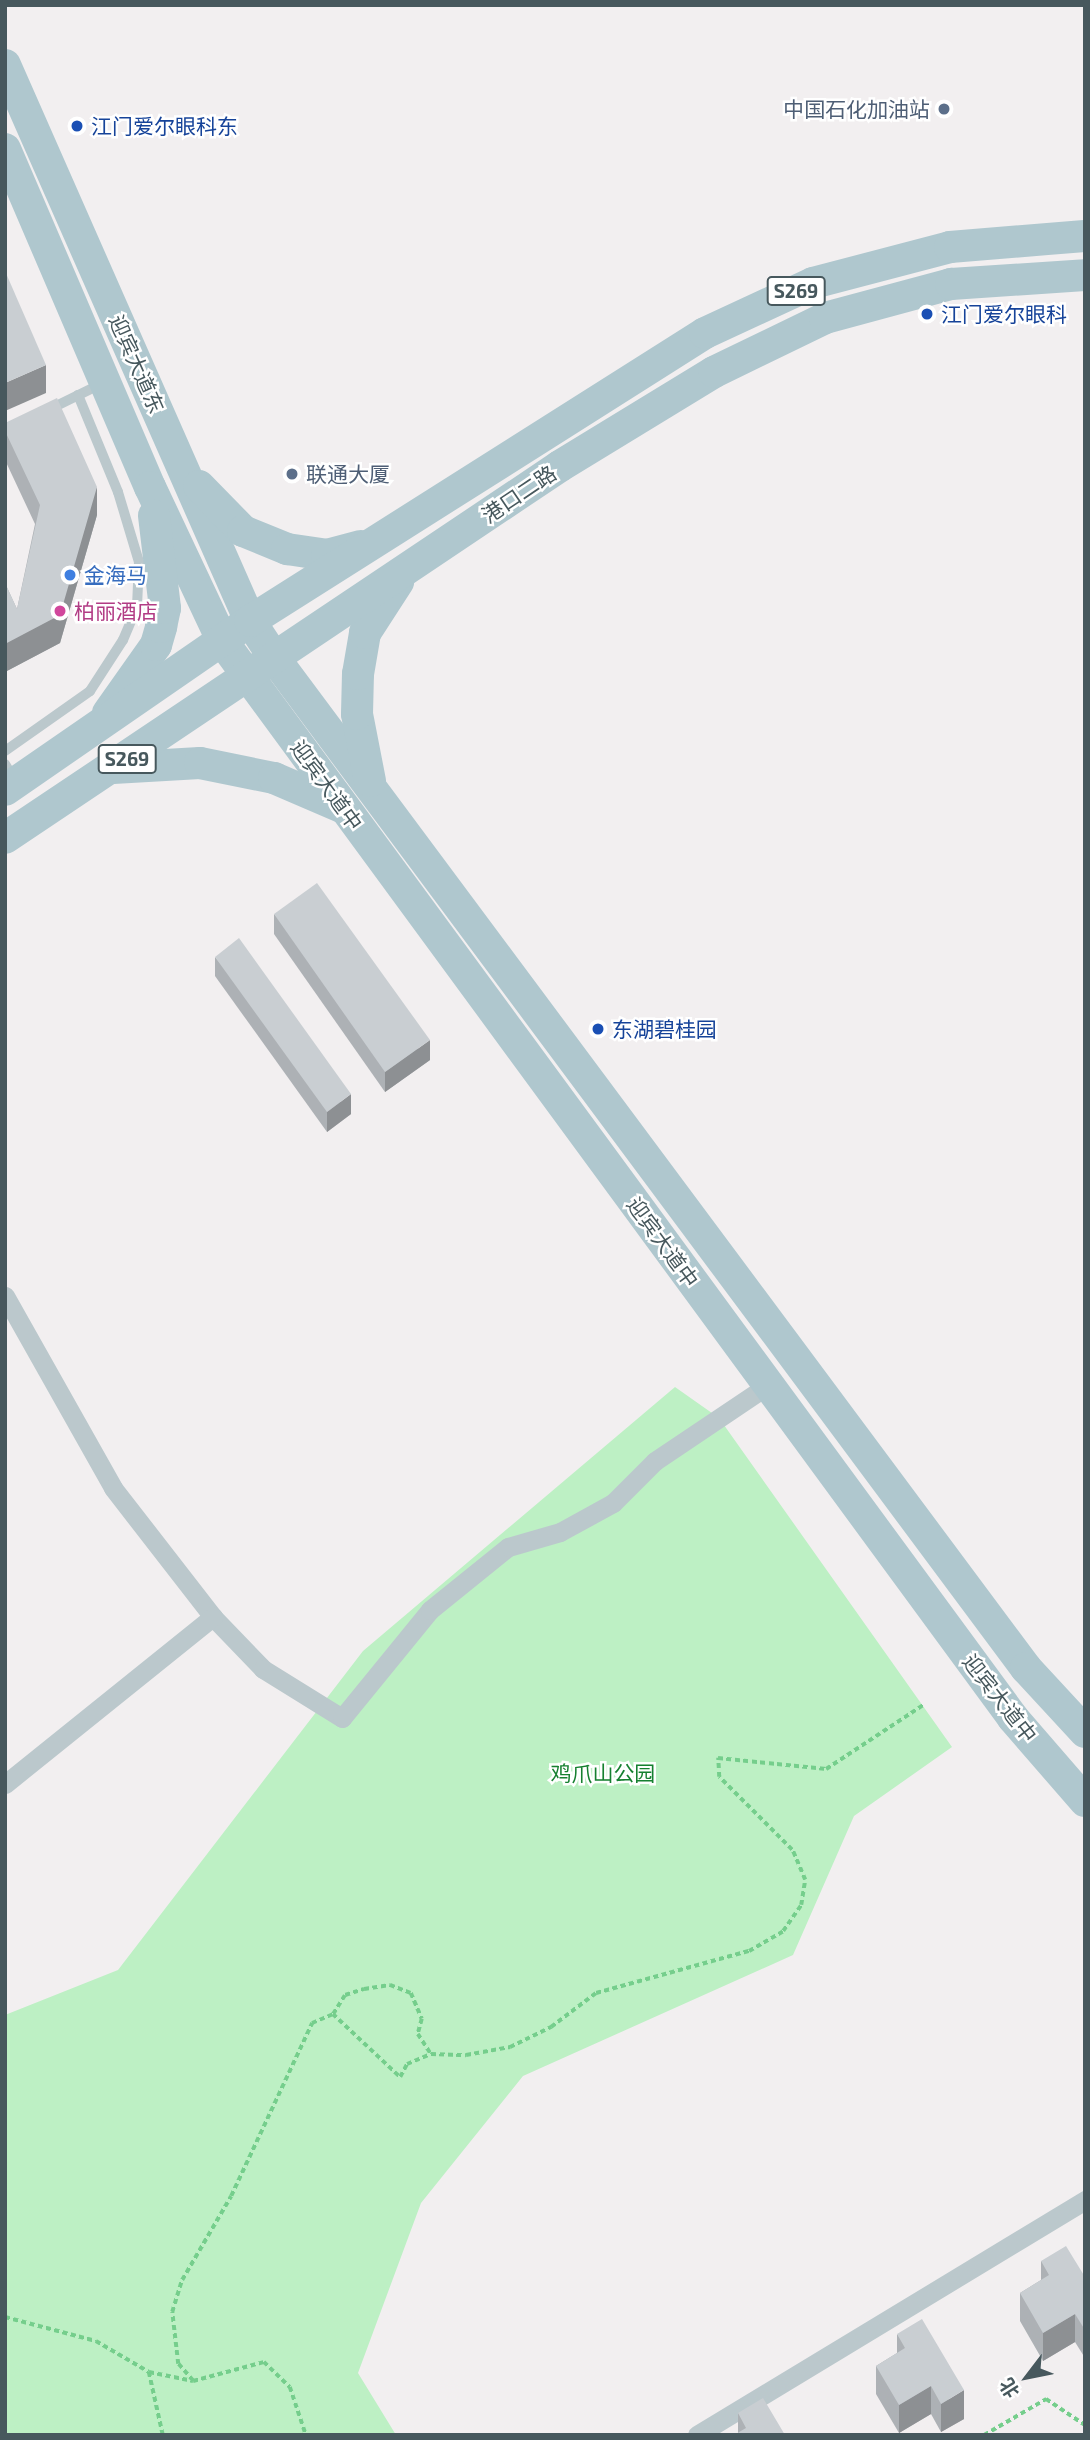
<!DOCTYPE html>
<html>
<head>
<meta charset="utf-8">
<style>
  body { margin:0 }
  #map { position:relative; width:1090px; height:2440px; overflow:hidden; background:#f2eff0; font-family:"Exo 2","Noto Sans SC",sans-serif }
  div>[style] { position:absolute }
  .green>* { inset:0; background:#bdf0c4 }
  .path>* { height:3.5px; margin-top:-1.75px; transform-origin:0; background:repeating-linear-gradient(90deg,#75ce8c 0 5px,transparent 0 8.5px) }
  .service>* { height:10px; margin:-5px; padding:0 5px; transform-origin:5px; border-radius:5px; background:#bbc8cc }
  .minor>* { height:19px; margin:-9.5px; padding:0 9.5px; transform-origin:9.5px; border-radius:9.5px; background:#bbc8cc }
  .primary>* { height:32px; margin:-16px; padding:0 16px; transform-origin:16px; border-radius:16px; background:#afc7ce }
  .wall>* { inset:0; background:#adb1b5 }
  .shaded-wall>* { inset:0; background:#8d9093 }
  .building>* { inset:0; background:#c9ced2 }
  .dots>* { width:19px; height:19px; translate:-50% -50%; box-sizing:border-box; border:4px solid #fff; border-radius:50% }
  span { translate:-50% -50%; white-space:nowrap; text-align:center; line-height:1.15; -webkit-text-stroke:5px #fff; paint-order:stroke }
  .shield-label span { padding:2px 5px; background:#fff; border:2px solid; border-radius:5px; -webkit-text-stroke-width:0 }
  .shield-label { font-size:19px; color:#47585d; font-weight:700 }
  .service-label { font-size:21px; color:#4e5e75 }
  .right { translate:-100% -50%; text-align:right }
  .left { translate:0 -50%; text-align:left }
  .transit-label { font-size:21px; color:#164399 }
  .street-label { font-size:21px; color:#47585d }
  .shop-label { font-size:21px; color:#366cbe }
  .hotel-label { font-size:21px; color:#b23c85 }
  .park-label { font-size:21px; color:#168030 }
  .frame { position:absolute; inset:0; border:7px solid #47585d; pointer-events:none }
  .north { position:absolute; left:992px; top:2342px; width:70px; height:70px; -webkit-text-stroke:5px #fff; paint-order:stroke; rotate:238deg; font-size:19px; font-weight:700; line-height:28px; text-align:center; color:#47585d }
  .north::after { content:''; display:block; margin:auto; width:24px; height:32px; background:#47585d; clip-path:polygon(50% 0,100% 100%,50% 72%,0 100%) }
</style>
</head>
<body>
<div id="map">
  <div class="green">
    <div style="clip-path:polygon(675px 1387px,719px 1418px,952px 1747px,854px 1816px,793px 1955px,523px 2076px,421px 2203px,358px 2373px,396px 2435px,5px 2435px,5px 2015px,118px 1970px,363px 1651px)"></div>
  </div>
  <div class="path">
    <div style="left:333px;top:2014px;width:22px;rotate:-58deg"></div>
    <div style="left:345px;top:1995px;width:20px;rotate:-18deg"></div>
    <div style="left:364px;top:1989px;width:26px;rotate:-9deg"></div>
    <div style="left:390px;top:1985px;width:22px;rotate:21deg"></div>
    <div style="left:411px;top:1993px;width:28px;rotate:67deg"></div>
    <div style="left:422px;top:2019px;width:16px;rotate:105deg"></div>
    <div style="left:418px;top:2034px;width:24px;rotate:57deg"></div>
    <div style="left:5px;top:2317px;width:94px;rotate:14.8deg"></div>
    <div style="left:96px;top:2341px;width:61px;rotate:30.3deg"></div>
    <div style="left:149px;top:2372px;width:65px;rotate:77.5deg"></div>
    <div style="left:149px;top:2372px;width:45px;rotate:11.6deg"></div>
    <div style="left:193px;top:2381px;width:73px;rotate:-15deg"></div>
    <div style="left:264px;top:2362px;width:36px;rotate:44deg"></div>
    <div style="left:290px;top:2387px;width:51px;rotate:71.6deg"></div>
    <div style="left:193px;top:2381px;width:23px;rotate:-131deg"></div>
    <div style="left:178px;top:2364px;width:52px;rotate:-96.6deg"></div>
    <div style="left:172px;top:2312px;width:34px;rotate:-73deg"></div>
    <div style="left:182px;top:2280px;width:97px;rotate:-59.7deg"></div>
    <div style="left:231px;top:2196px;width:191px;rotate:-64.9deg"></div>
    <div style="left:312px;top:2023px;width:23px;rotate:-23deg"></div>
    <div style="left:333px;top:2014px;width:92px;rotate:43.2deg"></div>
    <div style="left:400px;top:2077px;width:15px;rotate:-62deg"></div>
    <div style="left:407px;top:2064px;width:26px;rotate:-23deg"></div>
    <div style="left:431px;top:2054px;width:35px;rotate:2deg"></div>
    <div style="left:466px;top:2055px;width:45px;rotate:-10.3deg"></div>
    <div style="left:510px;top:2047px;width:46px;rotate:-26deg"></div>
    <div style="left:551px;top:2027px;width:56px;rotate:-37.1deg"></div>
    <div style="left:596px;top:1993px;width:159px;rotate:-15.4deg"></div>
    <div style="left:749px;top:1951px;width:39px;rotate:-30deg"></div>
    <div style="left:783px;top:1931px;width:32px;rotate:-55deg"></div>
    <div style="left:801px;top:1905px;width:25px;rotate:-81deg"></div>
    <div style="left:805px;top:1880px;width:33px;rotate:-113deg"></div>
    <div style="left:792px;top:1850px;width:103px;rotate:-135deg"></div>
    <div style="left:719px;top:1777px;width:19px;rotate:-93deg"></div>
    <div style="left:718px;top:1758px;width:109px;rotate:5.8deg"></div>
    <div style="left:826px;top:1769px;width:116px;rotate:-33.4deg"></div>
    <div style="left:984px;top:2435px;width:72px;rotate:-30.1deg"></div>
    <div style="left:1046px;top:2399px;width:47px;rotate:33.7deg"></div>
  </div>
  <div class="service">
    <div style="left:50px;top:409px;width:59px;rotate:-26.1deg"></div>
    <div style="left:5px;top:751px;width:104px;rotate:-35.2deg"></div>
    <div style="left:90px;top:691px;width:61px;rotate:-57.1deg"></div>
    <div style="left:123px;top:640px;width:36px;rotate:-67deg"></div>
    <div style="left:137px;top:607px;width:45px;rotate:-87.5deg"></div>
    <div style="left:139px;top:562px;width:73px;rotate:-106.7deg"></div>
    <div style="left:118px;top:492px;width:105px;rotate:-112.4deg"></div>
    <div style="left:5px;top:764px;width:17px;rotate:59deg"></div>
  </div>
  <div class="minor">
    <div style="left:5px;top:1296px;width:220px;rotate:60.6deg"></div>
    <div style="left:113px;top:1488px;width:163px;rotate:52.2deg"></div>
    <div style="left:213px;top:1617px;width:72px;rotate:46.1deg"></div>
    <div style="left:263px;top:1669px;width:93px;rotate:31.8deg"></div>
    <div style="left:342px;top:1718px;width:139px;rotate:-50.8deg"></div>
    <div style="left:430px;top:1610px;width:100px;rotate:-38.9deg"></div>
    <div style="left:508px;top:1547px;width:54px;rotate:-16.1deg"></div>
    <div style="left:560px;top:1532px;width:60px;rotate:-28.7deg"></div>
    <div style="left:613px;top:1503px;width:59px;rotate:-45deg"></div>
    <div style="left:655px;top:1461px;width:136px;rotate:-33.9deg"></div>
    <div style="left:5px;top:1784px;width:267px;rotate:-38.8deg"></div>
    <div style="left:697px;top:2435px;width:454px;rotate:-31.2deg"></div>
  </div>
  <div class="primary">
    <div style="left:5px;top:65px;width:608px;rotate:66.22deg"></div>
    <div style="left:250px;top:621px;width:45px;rotate:56.7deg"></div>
    <div style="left:275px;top:659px;width:1258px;rotate:53.34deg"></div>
    <div style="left:1026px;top:1668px;width:87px;rotate:47.3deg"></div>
    <div style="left:5px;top:149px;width:368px;rotate:66.8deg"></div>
    <div style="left:150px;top:487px;width:171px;rotate:64.8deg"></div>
    <div style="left:223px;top:642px;width:1335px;rotate:53.71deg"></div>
    <div style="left:1013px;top:1718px;width:110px;rotate:49.1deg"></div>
    <div style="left:199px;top:486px;width:63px;rotate:45.6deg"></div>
    <div style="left:243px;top:531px;width:48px;rotate:22.2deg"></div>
    <div style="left:287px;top:549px;width:40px;rotate:8.5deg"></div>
    <div style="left:327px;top:555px;width:35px;rotate:-15deg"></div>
    <div style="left:108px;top:713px;width:83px;rotate:-54.8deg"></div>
    <div style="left:156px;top:645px;width:19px;rotate:-74deg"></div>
    <div style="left:161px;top:627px;width:19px;rotate:-78deg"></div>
    <div style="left:165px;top:608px;width:93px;rotate:-96.8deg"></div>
    <div style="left:113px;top:768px;width:87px;rotate:-3.3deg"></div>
    <div style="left:200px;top:763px;width:76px;rotate:11.5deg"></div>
    <div style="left:274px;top:778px;width:76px;rotate:23.2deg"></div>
    <div style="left:370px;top:781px;width:68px;rotate:-101deg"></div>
    <div style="left:357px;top:714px;width:40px;rotate:-88.6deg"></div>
    <div style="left:358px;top:674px;width:42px;rotate:-80.3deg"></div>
    <div style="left:365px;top:633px;width:61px;rotate:-57.1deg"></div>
    <div style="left:5px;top:790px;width:298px;rotate:-34.6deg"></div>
    <div style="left:250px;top:621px;width:538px;rotate:-32.33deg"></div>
    <div style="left:705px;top:333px;width:119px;rotate:-24.8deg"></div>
    <div style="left:813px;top:283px;width:142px;rotate:-14.7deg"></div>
    <div style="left:950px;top:247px;width:135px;rotate:-4.7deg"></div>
    <div style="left:5px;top:838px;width:668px;rotate:-33.83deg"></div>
    <div style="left:560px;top:466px;width:180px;rotate:-31.4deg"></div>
    <div style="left:714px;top:372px;width:123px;rotate:-25.9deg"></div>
    <div style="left:825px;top:318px;width:131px;rotate:-15.1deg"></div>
    <div style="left:951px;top:284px;width:134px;rotate:-3.8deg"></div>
  </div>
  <div class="wall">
    <div style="clip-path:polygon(5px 423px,97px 515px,60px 643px,5px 672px,5px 583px,17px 609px,35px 524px,5px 460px)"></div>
    <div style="clip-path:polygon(274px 914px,430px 1060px,385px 1092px,274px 934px)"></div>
    <div style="clip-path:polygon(215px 957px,351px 1114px,327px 1132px,215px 976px)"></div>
    <div style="clip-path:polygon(1041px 2261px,1085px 2277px,1085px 2358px,1075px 2342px,1043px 2361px,1020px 2321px,1020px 2293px,1041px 2280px)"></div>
    <div style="clip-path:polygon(897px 2334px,964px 2419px,941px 2432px,931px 2414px,899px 2433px,876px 2394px,876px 2366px,897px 2353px)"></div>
    <div style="clip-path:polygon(738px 2413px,785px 2435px,738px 2433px)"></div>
  </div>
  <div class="shaded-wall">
    <div style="clip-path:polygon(46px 365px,46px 393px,5px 411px,5px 383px)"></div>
    <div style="clip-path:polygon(97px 487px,97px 515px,60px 643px,5px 672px,5px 644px)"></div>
    <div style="clip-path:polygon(430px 1040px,430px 1060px,385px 1092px,385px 1072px)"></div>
    <div style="clip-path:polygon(351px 1094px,351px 1114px,327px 1132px,327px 1112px)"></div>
    <div style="clip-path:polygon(1075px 2314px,1075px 2342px,1043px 2361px,1043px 2333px)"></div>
    <div style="clip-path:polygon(931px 2386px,931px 2414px,899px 2433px,899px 2405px)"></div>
    <div style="clip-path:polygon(964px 2390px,964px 2419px,941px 2432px,941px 2404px)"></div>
  </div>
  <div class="building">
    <div style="clip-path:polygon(5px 271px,46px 365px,5px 383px)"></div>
    <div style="clip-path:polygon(57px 398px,97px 487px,60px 615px,5px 644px,5px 583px,17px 609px,40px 505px,5px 431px,5px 423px)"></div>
    <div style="clip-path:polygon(317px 883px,430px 1040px,385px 1072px,274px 914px)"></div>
    <div style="clip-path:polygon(239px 938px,351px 1094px,327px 1112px,215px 957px)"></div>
    <div style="clip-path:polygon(1066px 2246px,1085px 2277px,1085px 2330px,1075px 2314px,1043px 2333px,1020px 2293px,1049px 2275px,1041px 2261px)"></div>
    <div style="clip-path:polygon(922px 2319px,964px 2390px,941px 2404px,931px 2386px,899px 2405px,876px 2366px,905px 2348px,897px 2334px)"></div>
    <div style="clip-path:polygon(763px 2398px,785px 2435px,734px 2435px,746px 2428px,738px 2413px)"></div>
  </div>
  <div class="dots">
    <div style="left:944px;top:109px;background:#5c6f8a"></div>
    <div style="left:77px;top:126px;background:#1a4fb4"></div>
    <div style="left:927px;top:314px;background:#1a4fb4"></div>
    <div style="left:292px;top:474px;background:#5c6f8a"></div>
    <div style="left:70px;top:575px;background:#3f7fe0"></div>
    <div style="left:60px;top:611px;background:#d1479c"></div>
    <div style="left:598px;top:1029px;background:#1a4fb4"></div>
  </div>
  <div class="shield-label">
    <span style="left:796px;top:291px">S269</span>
    <span style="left:127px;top:759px">S269</span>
  </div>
  <div class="service-label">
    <span class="right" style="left:930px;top:109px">中国石化加油站</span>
    <span class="left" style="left:306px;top:474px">联通大厦</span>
  </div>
  <div class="transit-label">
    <span class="left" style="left:91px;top:126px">江门爱尔眼科东</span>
    <span class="left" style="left:941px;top:314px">江门爱尔眼科</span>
    <span class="left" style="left:612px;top:1029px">东湖碧桂园</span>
  </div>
  <div class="street-label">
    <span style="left:137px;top:364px;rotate:66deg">迎宾大道东</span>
    <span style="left:519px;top:494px;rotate:-34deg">港口二路</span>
    <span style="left:327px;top:785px;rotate:54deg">迎宾大道中</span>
    <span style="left:663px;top:1242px;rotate:54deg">迎宾大道中</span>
    <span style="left:1000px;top:1698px;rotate:52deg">迎宾大道中</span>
  </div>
  <div class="shop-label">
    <span class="left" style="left:84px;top:575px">金海马</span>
  </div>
  <div class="hotel-label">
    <span class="left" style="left:74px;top:611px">柏丽酒店</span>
  </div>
  <div class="park-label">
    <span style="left:603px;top:1773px">鸡爪山公园</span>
  </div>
  <div class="frame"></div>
  <div class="north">北</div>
</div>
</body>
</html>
